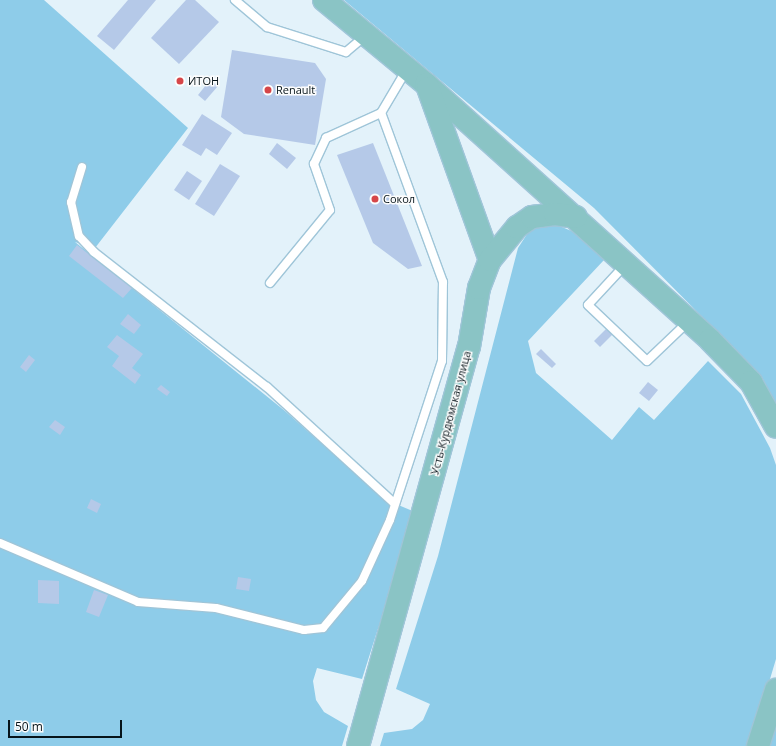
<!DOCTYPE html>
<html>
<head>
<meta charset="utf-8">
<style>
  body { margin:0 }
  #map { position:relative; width:776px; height:746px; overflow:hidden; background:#e3f2fa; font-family:"Open Sans",sans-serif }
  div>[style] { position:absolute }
  .green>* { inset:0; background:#8ecce9 }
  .building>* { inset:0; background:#b5c9e8 }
  .roads { filter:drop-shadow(1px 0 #9fc5d8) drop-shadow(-1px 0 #9fc5d8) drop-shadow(0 1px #9fc5d8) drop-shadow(0 -1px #9fc5d8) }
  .lane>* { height:8px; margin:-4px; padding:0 4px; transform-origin:4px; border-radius:4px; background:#fff }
  .primary>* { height:22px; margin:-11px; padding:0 11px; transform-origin:11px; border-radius:11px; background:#8ac4c5 }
  .dots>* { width:11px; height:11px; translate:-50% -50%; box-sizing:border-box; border:2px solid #fdfdfd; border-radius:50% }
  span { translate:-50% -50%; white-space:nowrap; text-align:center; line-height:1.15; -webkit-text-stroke:3px #fdfdfd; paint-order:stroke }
  .poi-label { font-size:11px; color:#06141a }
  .left { translate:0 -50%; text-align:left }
  .street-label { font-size:11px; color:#06141a }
  .scale { position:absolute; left:8px; top:720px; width:114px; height:18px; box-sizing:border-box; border:2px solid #06141a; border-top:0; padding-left:5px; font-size:12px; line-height:14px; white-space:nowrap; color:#06141a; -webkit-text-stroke:3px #fdfdfd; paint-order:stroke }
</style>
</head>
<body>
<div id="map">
  <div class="green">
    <div style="clip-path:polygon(0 0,44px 0,188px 128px,95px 248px,75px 242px,285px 411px,384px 499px,415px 512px,362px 679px,317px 668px,313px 681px,316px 700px,324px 712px,348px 726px,342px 746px,0 746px)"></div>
    <div style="clip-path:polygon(344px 0,776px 0,776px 405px,762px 377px,594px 208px)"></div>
    <div style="clip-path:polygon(550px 222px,581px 235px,604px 260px,528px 341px,536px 373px,612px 440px,639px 407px,654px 420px,708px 361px,741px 394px,770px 448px,776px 465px,776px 659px,750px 746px,380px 746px,384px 733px,412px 729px,423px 720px,430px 704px,396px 689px,438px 556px,518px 248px,531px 228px)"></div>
    <div style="clip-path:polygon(776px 720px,776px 746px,768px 746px)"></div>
  </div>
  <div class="building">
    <div style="clip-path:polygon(128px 0,156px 0,114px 50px,97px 36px)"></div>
    <div style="clip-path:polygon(186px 0,195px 0,219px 22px,179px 64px,151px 38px)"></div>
    <div style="clip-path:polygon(232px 50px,315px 63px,326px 79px,315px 145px,244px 134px,221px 117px)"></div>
    <div style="clip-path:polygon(210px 80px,218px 86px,205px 101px,198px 95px)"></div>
    <div style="clip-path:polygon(202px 114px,232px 133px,217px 155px,206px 148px,201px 156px,182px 145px)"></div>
    <div style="clip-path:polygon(277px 143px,296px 158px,287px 169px,269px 154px)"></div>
    <div style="clip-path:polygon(373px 143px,422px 266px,408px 269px,373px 243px,337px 155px)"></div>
    <div style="clip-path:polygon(220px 164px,240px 176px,214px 216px,195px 204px)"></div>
    <div style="clip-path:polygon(187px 171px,202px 181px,189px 200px,174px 190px)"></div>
    <div style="clip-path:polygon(77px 245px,132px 288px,123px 298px,69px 256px)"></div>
    <div style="clip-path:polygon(128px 314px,141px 325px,134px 334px,120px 324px)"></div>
    <div style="clip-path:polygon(607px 328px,613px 334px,600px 347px,594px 341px)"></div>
    <div style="clip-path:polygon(117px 335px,143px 354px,132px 368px,141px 375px,135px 384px,112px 366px,119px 356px,107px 347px)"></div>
    <div style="clip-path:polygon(541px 349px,556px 364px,552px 368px,536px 354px)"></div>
    <div style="clip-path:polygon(29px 355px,35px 360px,26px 372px,20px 367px)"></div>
    <div style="clip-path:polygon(648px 382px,658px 390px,649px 401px,639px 393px)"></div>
    <div style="clip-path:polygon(161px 385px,170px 392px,167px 396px,157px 389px)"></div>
    <div style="clip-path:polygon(55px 420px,65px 427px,60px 435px,49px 427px)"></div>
    <div style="clip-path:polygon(91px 499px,101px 504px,97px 513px,87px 508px)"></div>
    <div style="clip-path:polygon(238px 577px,251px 579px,249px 591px,236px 589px)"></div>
    <div style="clip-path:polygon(38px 580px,59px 581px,59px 604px,38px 603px)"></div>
    <div style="clip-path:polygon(94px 590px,108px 595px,99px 617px,86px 612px)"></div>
  </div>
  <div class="roads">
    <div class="lane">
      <div style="left:235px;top:0;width:42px;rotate:40.2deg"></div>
      <div style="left:267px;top:27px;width:83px;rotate:17.6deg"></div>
      <div style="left:346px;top:52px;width:26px;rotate:-40deg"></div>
      <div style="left:82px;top:167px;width:37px;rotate:107deg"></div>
      <div style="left:71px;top:202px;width:35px;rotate:77deg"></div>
      <div style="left:79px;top:236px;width:22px;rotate:47deg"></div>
      <div style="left:94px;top:252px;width:219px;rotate:38deg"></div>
      <div style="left:267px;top:387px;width:172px;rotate:42.4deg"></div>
      <div style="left:625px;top:265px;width:54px;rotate:132.8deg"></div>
      <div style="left:588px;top:305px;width:81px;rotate:43.5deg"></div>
      <div style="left:647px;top:361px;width:57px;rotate:-43.6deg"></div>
      <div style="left:270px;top:283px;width:94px;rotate:-50.6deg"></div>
      <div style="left:330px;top:210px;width:49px;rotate:-109.2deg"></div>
      <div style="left:314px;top:164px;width:29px;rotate:-65deg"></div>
      <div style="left:326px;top:138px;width:60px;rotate:-24.4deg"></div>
      <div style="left:381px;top:113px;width:51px;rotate:-59.4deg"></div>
      <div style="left:0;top:543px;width:150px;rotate:23.1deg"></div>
      <div style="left:138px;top:602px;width:78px;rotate:4.4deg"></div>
      <div style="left:216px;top:608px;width:91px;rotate:14deg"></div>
      <div style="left:304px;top:630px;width:19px;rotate:-6deg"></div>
      <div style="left:323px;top:628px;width:61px;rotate:-50.3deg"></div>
      <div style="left:362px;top:581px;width:67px;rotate:-65.3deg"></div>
      <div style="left:390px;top:520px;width:167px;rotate:-71.9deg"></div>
      <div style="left:442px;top:361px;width:79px;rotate:-89.3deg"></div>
      <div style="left:443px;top:282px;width:180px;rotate:-110.1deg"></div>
    </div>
    <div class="primary">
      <div style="left:324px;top:0;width:132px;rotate:39.5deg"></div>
      <div style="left:426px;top:84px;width:382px;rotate:42deg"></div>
      <div style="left:710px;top:340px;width:59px;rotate:45.7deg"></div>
      <div style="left:751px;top:382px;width:51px;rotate:60.9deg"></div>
      <div style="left:428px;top:88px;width:183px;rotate:70.2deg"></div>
      <div style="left:358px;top:746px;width:414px;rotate:-74.5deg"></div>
      <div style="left:469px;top:347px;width:60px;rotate:-80.4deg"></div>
      <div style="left:479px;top:288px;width:30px;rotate:-69deg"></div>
      <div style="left:490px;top:260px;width:43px;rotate:-50.7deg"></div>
      <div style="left:517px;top:227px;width:18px;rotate:-34deg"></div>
      <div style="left:532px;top:217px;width:23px;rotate:-7deg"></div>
      <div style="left:555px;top:214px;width:21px;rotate:8deg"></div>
      <div style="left:758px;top:746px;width:59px;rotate:-72.2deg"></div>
    </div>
  </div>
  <div class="dots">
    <div style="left:180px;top:81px;background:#d64649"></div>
    <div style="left:268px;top:90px;background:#d64649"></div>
    <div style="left:375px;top:199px;background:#d64649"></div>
  </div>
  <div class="poi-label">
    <span class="left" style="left:188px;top:81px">ИТОН</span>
    <span class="left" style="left:276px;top:90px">Renault</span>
    <span class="left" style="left:383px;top:199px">Сокол</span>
  </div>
  <div class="street-label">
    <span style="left:451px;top:413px;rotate:-75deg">Усть-Курдюмская улица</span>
  </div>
  <div class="scale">50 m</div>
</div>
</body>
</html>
